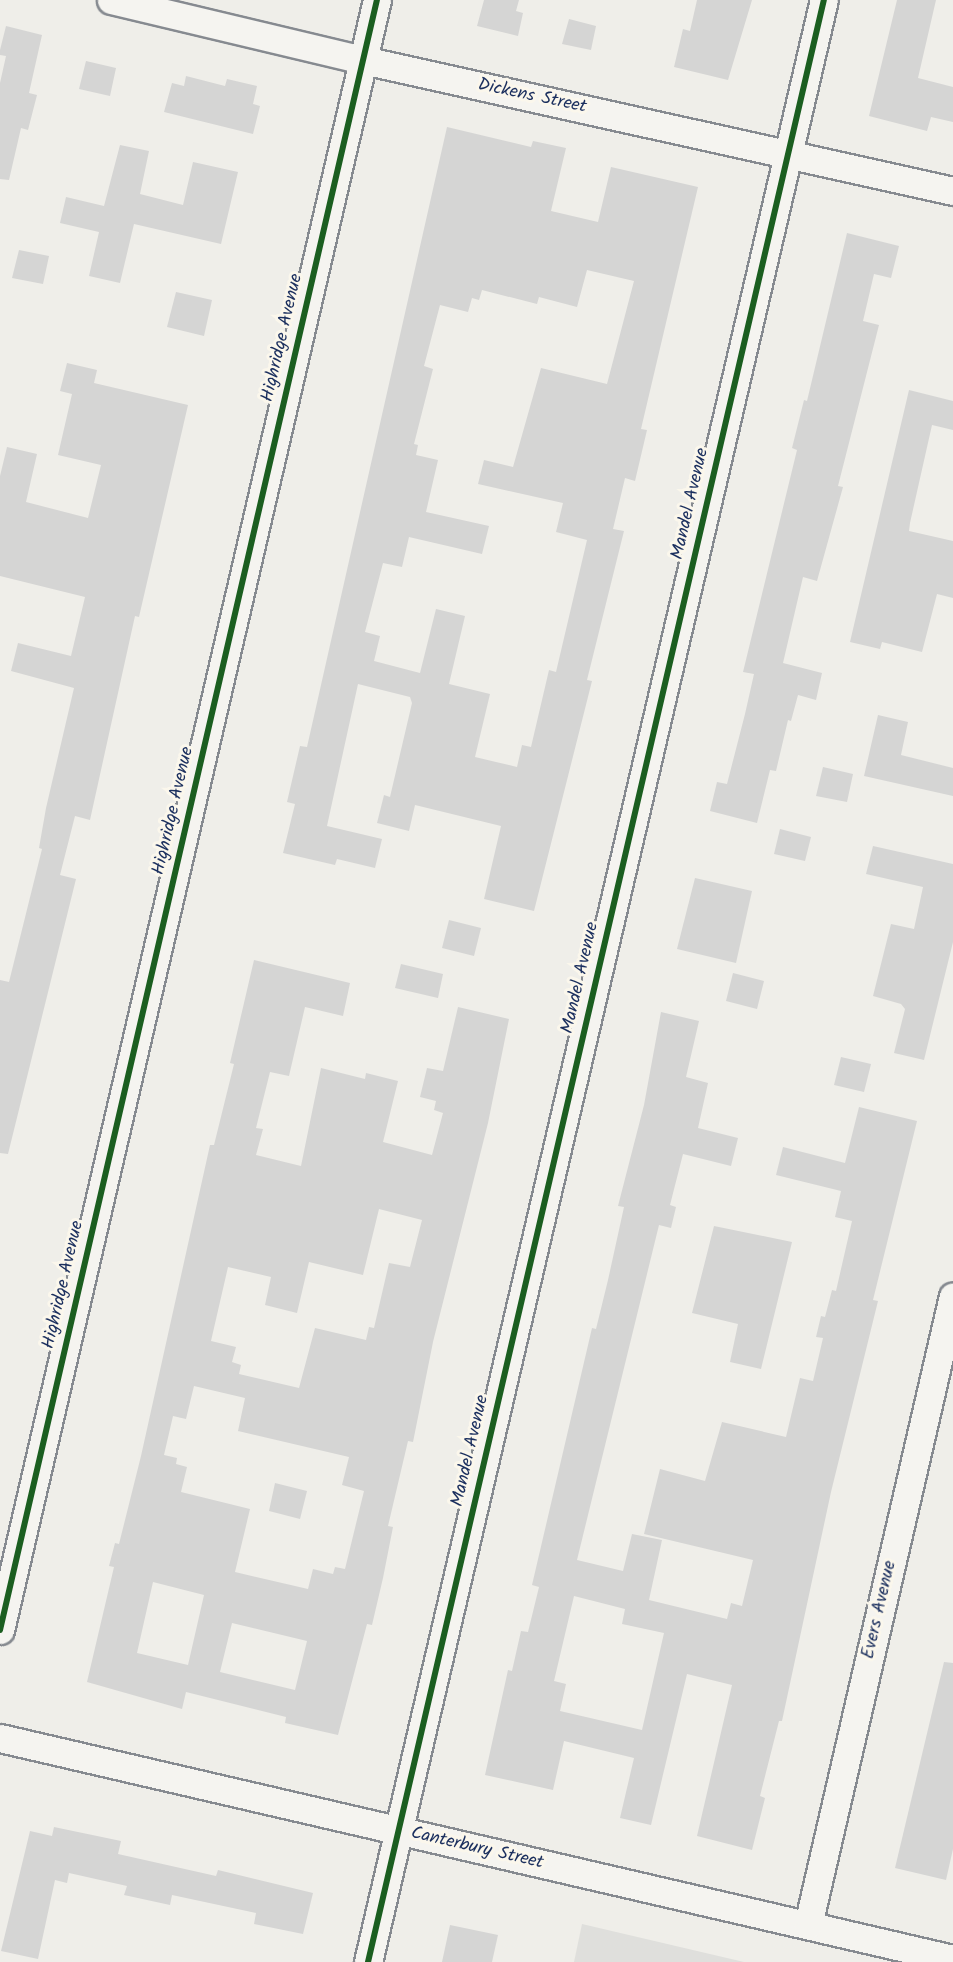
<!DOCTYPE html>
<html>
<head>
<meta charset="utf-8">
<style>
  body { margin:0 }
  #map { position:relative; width:953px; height:1962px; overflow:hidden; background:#efeee9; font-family:Kalam,sans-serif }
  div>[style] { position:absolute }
  .green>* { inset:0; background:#dfdfdc }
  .building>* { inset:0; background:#d5d5d4 }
  .roads { filter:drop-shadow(2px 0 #868a90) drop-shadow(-2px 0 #868a90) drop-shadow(0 2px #868a90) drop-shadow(0 -2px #868a90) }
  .minor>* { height:27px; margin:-13.5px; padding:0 13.5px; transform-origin:13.5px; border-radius:13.5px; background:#f5f4f0 }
  .cycleway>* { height:6px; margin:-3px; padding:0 3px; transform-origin:3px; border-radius:3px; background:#1b5e20 }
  span { translate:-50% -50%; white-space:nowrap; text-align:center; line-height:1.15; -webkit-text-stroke:6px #fbf7ec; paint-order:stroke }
  .street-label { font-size:18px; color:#1b2f5e }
</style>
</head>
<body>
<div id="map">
  <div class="green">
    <div style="clip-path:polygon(582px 1924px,744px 1962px,574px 1962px)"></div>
  </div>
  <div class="building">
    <div style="clip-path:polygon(484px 0,519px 0,516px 11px,523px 13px,518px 36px,477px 26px)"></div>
    <div style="clip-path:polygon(697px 0,752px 0,728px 80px,674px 67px,683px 29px,690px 31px)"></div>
    <div style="clip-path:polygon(897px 0,936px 0,918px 78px,953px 87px,953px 122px,931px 117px,927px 131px,869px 116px)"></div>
    <div style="clip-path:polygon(569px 19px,596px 26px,591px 50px,562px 44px)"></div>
    <div style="clip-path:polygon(6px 26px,42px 35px,29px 93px,37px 95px,28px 130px,21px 128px,9px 180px,0 179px,0 83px,6px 56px,0 55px,0 50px)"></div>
    <div style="clip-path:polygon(86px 61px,116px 68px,110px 96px,79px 89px)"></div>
    <div style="clip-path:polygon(186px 76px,225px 86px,227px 79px,257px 86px,253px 104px,260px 106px,253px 134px,164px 112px,172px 83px,184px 86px)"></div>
    <div style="clip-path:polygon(evenodd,447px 127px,531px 147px,533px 141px,566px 148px,551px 211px,598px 222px,611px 167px,698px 187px,641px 429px,647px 430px,635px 481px,625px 478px,613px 529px,624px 531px,587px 680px,592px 681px,534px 911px,484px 899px,501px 826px,415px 805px,409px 831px,377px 823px,384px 795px,390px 797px,412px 703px,410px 697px,358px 684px,327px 826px,382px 839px,375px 868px,337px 859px,335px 865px,283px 853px,295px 804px,287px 802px,300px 746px,307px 747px,447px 127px,587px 270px,634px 281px,607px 384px,541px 368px,513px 467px,484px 460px,478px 484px,563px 503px,556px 532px,587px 540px,556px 672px,549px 670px,531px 747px,522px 745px,517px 767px,475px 757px,490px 694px,449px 684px,465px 616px,436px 609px,420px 673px,374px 661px,380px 636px,365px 632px,383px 563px,402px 567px,409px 537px,482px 554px,489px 526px,426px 512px,438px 460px,416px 455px,418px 445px,414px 444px,433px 369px,424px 366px,440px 305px,468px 312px,472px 298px,479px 300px,482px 290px,537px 304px,539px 297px,577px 307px,587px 270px)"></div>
    <div style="clip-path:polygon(120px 145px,149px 151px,140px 194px,183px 205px,193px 162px,238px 172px,221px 244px,134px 224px,120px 283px,89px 276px,99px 232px,60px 223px,66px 197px,104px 206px)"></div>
    <div style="clip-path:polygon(847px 233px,899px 246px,891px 278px,874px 274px,863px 321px,879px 325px,838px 486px,843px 487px,817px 581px,803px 577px,783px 663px,822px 673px,816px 700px,798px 695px,791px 721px,788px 720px,776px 771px,770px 770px,757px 823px,710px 811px,717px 782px,727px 784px,745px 714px,754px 674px,743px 672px,797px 450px,792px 448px,804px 400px,807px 401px)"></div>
    <div style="clip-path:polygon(19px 250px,49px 256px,43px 284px,12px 278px)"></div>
    <div style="clip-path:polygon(176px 292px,212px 300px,204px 336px,167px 327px)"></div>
    <div style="clip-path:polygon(67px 363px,97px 370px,94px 383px,188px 405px,139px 617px,135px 616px,90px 820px,75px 816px,60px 875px,76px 879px,8px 1154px,0 1153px,0 980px,9px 982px,42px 849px,39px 848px,46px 808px,74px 688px,11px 671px,18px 643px,71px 656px,85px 597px,0 576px,0 476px,7px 447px,37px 454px,26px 502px,88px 518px,101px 465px,58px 455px,72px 394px,60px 391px)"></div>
    <div style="clip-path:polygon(909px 390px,953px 401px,953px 430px,932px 425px,910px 523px,909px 531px,953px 541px,953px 598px,937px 594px,922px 652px,882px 642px,880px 649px,850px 642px)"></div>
    <div style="clip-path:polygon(878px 715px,908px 722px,901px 755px,953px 768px,953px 796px,864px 776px)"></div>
    <div style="clip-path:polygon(823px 767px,853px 774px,847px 802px,816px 796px)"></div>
    <div style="clip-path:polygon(780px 829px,811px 837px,805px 861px,774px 854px)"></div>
    <div style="clip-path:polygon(873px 846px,953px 864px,953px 942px,924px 1060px,894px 1053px,905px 1009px,901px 1004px,873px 996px,891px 924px,914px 929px,923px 887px,866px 874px)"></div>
    <div style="clip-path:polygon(695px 878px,752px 891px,736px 963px,677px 949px)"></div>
    <div style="clip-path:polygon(449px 920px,481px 928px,474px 956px,442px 948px)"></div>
    <div style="clip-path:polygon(evenodd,254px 960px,350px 983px,343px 1016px,305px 1007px,289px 1076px,270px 1072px,256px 1128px,263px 1129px,256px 1155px,301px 1166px,321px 1068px,365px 1079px,366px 1073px,398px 1081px,383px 1142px,432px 1155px,443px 1113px,434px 1110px,436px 1101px,420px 1097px,427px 1068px,443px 1071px,458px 1007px,509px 1019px,488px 1123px,433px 1342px,413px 1442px,408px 1441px,388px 1526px,393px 1527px,383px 1578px,372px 1625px,367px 1624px,338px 1735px,285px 1723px,286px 1717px,186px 1692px,182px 1709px,87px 1682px,114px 1567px,109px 1566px,115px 1543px,119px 1544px,141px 1456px,210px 1145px,214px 1145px,234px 1064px,230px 1063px,254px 960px,379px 1209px,422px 1220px,410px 1267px,389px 1263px,374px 1328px,369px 1327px,366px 1340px,315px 1328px,299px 1388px,239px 1374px,241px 1365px,232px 1362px,236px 1347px,211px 1341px,228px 1267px,271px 1277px,265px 1305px,297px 1313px,309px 1262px,363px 1275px,379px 1209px,254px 960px,194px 1386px,245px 1398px,238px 1431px,349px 1457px,342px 1485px,364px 1491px,345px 1569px,335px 1567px,333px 1574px,313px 1569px,308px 1589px,235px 1572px,250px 1509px,181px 1492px,187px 1467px,176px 1464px,177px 1458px,164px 1455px,173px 1416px,186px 1419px,194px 1386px,254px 960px,153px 1582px,204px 1595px,188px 1665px,137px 1653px,153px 1582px,254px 960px,232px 1623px,307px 1641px,295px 1690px,220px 1672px,232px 1623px)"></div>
    <div style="clip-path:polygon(401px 964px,443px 974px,438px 998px,395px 988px)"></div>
    <div style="clip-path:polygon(733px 973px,764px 981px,757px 1009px,726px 1001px)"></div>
    <div style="clip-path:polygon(evenodd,661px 1012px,699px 1021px,686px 1077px,708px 1083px,698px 1128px,738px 1138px,731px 1166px,683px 1154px,670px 1205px,676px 1207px,671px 1228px,659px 1225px,577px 1560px,623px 1571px,632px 1534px,662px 1540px,649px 1600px,727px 1619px,731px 1603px,742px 1606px,753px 1560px,644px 1534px,660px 1469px,705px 1481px,722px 1422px,786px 1437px,800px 1378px,813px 1381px,823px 1338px,816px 1337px,821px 1316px,825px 1317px,832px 1290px,836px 1291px,852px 1221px,835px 1217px,841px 1191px,776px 1175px,783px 1147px,845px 1163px,859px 1107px,917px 1121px,873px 1300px,878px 1301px,831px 1492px,782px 1721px,779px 1721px,760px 1796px,765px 1798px,752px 1850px,697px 1836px,732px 1685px,687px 1674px,651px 1825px,620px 1818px,634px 1758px,564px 1741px,553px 1790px,485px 1775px,508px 1670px,512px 1671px,521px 1631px,528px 1632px,539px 1587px,532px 1585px,592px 1328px,596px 1329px,608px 1280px,624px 1207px,618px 1206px,644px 1105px,661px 1012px,574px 1596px,625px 1609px,622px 1624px,664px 1633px,642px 1730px,560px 1711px,566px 1684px,554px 1681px,574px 1596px)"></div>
    <div style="clip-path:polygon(841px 1057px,871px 1064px,864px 1092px,834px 1085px)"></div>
    <div style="clip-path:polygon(714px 1226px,792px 1242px,761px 1369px,730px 1362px,738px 1324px,692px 1313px)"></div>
    <div style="clip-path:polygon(275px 1483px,307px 1491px,300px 1519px,269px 1511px)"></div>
    <div style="clip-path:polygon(944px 1662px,953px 1663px,953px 1849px,946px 1880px,895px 1868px)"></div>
    <div style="clip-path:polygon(54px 1827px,121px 1841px,118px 1854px,216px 1876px,218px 1870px,313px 1893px,303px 1934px,254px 1924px,256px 1913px,172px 1895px,170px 1905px,124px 1895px,127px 1886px,69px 1873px,67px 1883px,55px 1880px,38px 1959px,1px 1951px,30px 1831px,52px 1836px)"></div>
    <div style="clip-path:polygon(450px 1925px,498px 1935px,492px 1962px,442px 1962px)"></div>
  </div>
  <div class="roads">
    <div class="minor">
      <div style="left:111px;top:0;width:259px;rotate:13.4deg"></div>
      <div style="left:363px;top:60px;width:604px;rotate:12.52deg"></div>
      <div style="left:0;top:1630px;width:1673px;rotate:-76.98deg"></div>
      <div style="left:0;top:1738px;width:978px;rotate:13.06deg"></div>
      <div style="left:808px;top:1925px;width:645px;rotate:-77.02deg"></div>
      <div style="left:368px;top:1962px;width:2014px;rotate:-76.92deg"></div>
    </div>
  </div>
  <div class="cycleway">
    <div style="left:0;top:1630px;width:1673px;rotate:-76.98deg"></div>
    <div style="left:368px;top:1962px;width:2014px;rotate:-76.92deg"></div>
  </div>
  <div class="street-label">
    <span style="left:532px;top:97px;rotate:12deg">Dickens Street</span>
    <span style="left:283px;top:338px;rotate:-77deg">Highridge Avenue</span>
    <span style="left:691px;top:504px;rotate:-77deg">Mandel Avenue</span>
    <span style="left:174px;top:811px;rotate:-77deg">Highridge Avenue</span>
    <span style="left:581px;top:978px;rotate:-77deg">Mandel Avenue</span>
    <span style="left:64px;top:1285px;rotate:-77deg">Highridge Avenue</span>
    <span style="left:471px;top:1451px;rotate:-77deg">Mandel Avenue</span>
    <span style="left:880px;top:1610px;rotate:-77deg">Evers Avenue</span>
    <span style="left:477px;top:1849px;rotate:13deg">Canterbury Street</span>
  </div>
</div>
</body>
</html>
